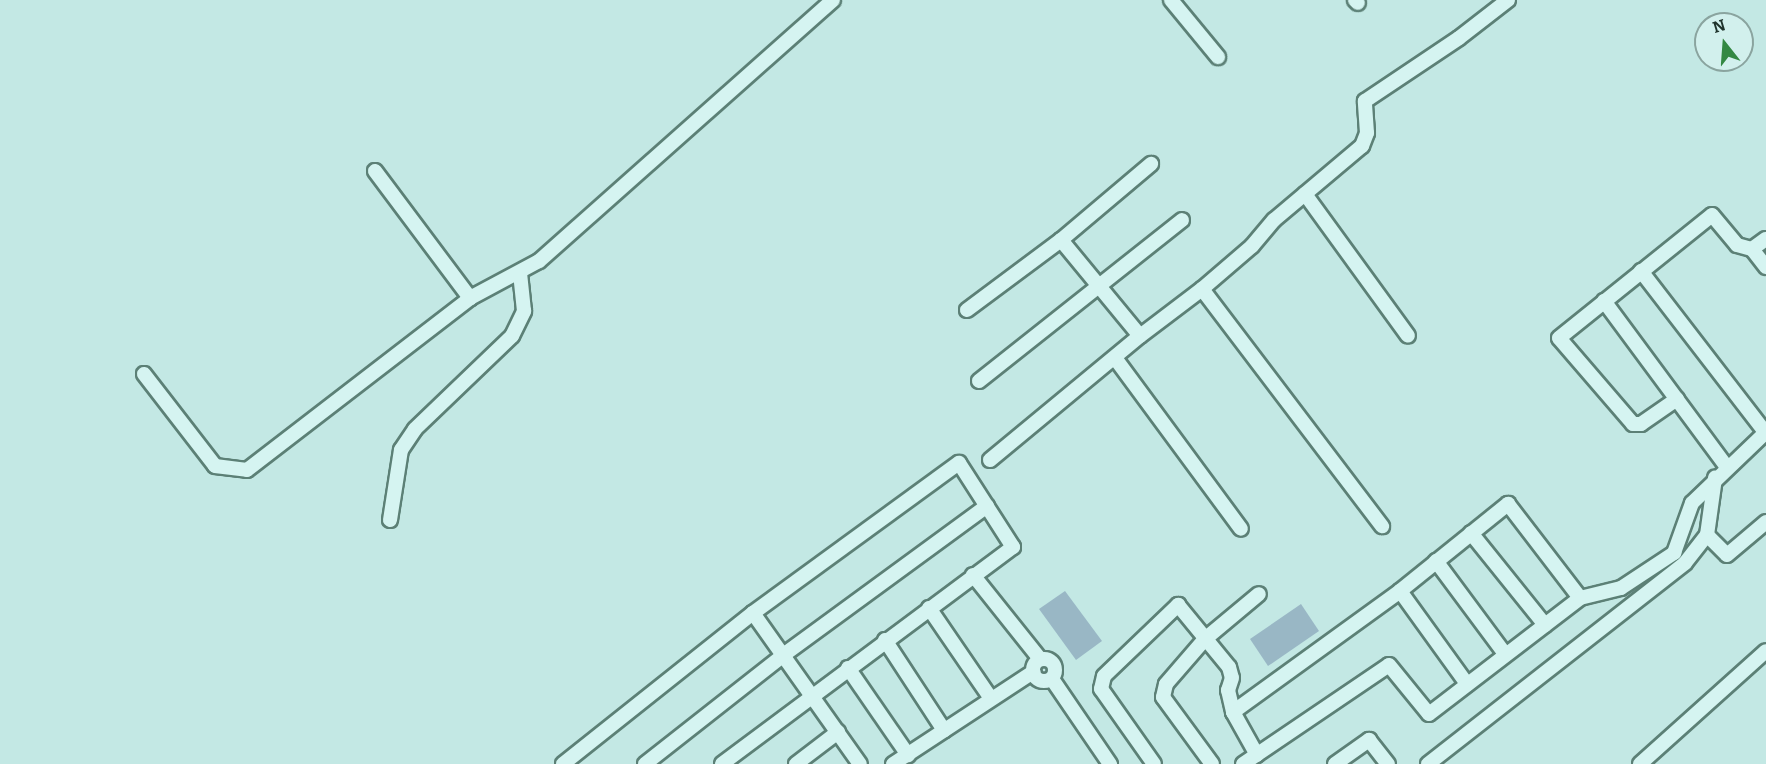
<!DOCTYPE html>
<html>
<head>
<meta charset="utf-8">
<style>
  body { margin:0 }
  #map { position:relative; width:1766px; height:764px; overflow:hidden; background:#c3e8e4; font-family:Bitter,serif }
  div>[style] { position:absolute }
  .green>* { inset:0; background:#99b7c5 }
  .roads { filter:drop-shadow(2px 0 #5c8076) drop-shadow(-2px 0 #5c8076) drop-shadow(0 2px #5c8076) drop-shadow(0 -2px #5c8076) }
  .minor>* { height:14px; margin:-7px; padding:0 7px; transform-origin:7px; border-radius:7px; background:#d5f4f1 }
  .minor>.ring { margin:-7px; padding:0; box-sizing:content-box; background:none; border:14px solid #d5f4f1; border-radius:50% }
  span { translate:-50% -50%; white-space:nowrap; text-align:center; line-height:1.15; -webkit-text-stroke:4.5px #d2f0ed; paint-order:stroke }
  .north { position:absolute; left:1694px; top:12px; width:60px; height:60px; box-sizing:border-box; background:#d2f0ed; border:2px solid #8aa49f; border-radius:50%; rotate:343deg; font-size:16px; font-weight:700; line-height:24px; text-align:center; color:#1e322b }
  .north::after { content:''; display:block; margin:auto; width:21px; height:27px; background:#338843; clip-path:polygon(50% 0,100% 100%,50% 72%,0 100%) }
</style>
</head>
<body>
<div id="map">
  <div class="green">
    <div style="clip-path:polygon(1065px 591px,1102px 641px,1076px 660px,1039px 609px)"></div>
    <div style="clip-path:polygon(1301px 604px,1319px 631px,1268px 666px,1250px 639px)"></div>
  </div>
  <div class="roads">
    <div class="minor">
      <div style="left:1171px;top:0;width:74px;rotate:50.5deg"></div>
      <div style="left:1355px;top:0;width:4px;rotate:45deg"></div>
      <div style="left:375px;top:171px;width:159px;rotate:53.2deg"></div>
      <div style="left:470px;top:298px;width:78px;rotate:-28.2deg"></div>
      <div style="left:539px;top:261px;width:393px;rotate:-41.6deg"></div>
      <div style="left:1305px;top:194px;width:175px;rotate:54deg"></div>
      <div style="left:1061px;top:240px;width:124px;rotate:50.5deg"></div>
      <div style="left:1752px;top:249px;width:17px;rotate:-36deg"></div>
      <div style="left:1641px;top:271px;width:203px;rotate:52.4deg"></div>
      <div style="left:1202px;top:289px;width:298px;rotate:52.8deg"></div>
      <div style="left:1604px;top:301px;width:207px;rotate:53.5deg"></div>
      <div style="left:967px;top:310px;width:117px;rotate:-36.7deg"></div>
      <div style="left:1061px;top:240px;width:118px;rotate:-40.2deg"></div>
      <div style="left:1115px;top:358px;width:212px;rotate:53.6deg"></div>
      <div style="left:144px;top:374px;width:116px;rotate:52.3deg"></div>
      <div style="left:215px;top:466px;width:32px;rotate:7deg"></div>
      <div style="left:247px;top:470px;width:282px;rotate:-37.6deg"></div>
      <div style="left:979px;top:381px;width:259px;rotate:-38.4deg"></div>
      <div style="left:1677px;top:399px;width:44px;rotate:145.2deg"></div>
      <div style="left:1641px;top:424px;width:8px;rotate:180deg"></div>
      <div style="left:1633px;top:424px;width:113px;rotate:-130.7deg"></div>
      <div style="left:1559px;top:338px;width:196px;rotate:-38.8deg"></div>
      <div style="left:1712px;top:215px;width:39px;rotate:50deg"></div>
      <div style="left:1737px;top:245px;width:16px;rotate:15deg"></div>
      <div style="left:1752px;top:249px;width:23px;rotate:52deg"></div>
      <div style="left:990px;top:460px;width:195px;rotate:-39.6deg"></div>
      <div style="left:1140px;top:336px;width:78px;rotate:-37.2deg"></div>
      <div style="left:1202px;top:289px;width:66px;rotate:-40.7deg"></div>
      <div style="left:1252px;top:246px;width:34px;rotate:-50deg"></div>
      <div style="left:1274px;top:220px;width:115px;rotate:-40.1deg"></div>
      <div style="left:1362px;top:146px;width:14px;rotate:-69deg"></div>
      <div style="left:1367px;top:133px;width:32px;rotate:-94deg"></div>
      <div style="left:1365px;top:101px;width:113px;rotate:-33.8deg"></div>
      <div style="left:1459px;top:38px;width:62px;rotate:-37.8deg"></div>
      <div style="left:390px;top:520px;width:71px;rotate:-81.1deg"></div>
      <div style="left:401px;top:450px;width:25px;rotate:-56deg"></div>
      <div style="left:415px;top:429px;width:134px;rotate:-43.8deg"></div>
      <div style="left:512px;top:336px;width:28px;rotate:-64deg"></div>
      <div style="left:524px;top:311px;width:39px;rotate:-96deg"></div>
      <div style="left:1471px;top:533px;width:118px;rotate:51.2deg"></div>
      <div style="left:1707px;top:535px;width:28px;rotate:45deg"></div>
      <div style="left:1727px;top:555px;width:51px;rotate:-40.2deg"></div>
      <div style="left:1436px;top:561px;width:116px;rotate:53.4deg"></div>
      <div style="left:973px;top:575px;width:107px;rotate:51.4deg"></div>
      <div style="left:1400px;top:591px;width:115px;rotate:54.2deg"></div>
      <div style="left:929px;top:608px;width:108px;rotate:55.6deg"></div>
      <div style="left:753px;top:613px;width:185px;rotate:54.7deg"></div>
      <div style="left:885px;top:640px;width:108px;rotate:56.8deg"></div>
      <div class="ring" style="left:1033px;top:659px;width:8px;height:8px"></div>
      <div style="left:848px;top:668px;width:106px;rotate:55.4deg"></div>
      <div style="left:1052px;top:679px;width:103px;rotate:55.7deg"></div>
      <div style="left:1233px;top:712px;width:206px;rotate:-35.9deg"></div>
      <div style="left:1400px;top:591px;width:139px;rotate:-38.9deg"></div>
      <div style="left:1508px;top:504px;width:118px;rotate:52.5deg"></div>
      <div style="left:563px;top:764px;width:243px;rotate:-38.5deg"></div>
      <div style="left:753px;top:613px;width:255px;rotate:-36.1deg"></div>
      <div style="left:959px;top:463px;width:100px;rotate:57.3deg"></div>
      <div style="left:1013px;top:547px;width:363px;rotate:143.3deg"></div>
      <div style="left:645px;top:764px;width:174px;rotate:-38.2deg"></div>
      <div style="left:782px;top:656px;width:254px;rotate:-36.2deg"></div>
      <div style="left:796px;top:764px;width:53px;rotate:-37.3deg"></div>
      <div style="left:893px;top:764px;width:168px;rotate:-33.3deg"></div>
      <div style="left:1154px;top:764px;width:92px;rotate:-125.2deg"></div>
      <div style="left:1101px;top:689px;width:13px;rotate:-77deg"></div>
      <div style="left:1104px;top:676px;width:103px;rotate:-43.8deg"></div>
      <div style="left:1178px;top:605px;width:80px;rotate:50.6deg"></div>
      <div style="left:1229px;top:667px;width:11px;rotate:75deg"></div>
      <div style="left:1232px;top:678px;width:13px;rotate:108deg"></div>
      <div style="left:1228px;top:690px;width:23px;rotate:77deg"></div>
      <div style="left:1233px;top:712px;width:49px;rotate:60.8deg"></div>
      <div style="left:1212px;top:764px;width:83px;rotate:-126.2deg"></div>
      <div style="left:1163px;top:697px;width:13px;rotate:-77deg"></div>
      <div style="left:1166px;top:684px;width:60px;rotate:-49.1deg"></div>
      <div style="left:1205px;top:639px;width:70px;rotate:-39.8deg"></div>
      <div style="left:1243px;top:764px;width:176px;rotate:-34.1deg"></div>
      <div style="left:1389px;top:665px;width:63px;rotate:50.8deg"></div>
      <div style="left:1429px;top:714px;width:190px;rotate:-37.5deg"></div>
      <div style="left:1580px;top:598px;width:42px;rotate:-13.7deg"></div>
      <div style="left:1621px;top:588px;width:64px;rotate:-33.4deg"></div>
      <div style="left:1674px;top:553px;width:53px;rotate:-70.2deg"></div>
      <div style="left:1692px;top:503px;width:103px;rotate:-43.8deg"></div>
      <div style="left:1335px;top:764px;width:42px;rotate:-35.2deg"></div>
      <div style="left:1369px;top:740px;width:31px;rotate:52deg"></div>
      <div style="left:1428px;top:764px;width:326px;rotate:-38deg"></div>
      <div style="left:1685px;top:563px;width:36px;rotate:-52deg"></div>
      <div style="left:1707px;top:535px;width:58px;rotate:-82deg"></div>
      <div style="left:1640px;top:764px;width:169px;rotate:-41.9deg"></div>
    </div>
  </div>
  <div class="north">N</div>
</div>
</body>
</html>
